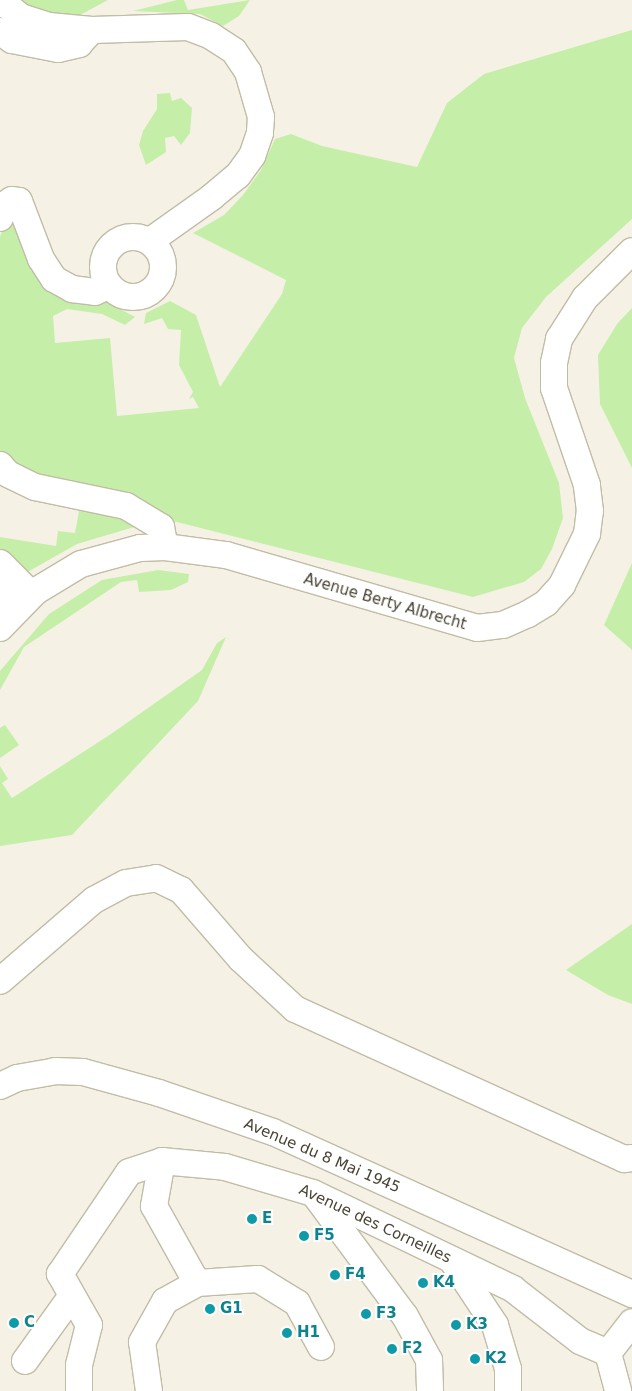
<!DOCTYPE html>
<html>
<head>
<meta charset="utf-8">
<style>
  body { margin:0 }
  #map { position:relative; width:632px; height:1391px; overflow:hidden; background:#f5f2e5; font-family:"DejaVu Sans",sans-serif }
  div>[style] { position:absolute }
  .green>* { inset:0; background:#c5eea9 }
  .roads { filter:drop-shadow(1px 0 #c1bca6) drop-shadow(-1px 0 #c1bca6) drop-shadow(0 1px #c1bca6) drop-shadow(0 -1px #c1bca6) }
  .minor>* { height:26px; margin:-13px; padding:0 13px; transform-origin:13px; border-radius:13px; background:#fff }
  .minor>.ring { margin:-13px; padding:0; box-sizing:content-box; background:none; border:26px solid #fff; border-radius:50% }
  .dots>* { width:14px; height:14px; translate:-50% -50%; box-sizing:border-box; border:2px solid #fff; border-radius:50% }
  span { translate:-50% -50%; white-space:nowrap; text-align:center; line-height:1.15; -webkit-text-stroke:4px #fff; paint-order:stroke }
  .street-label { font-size:15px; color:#484334 }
  .culture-label { font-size:15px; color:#0d838f; font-weight:700 }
  .left { translate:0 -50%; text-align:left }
</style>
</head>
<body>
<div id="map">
  <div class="green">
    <div style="clip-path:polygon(16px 0,108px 0,80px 15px,38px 14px)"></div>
    <div style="clip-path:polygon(177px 0,184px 0,188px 10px,250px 0,239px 16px,223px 26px,200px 14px,133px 11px)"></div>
    <div style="clip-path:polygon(632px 30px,632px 219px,546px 297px,522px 328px,514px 358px,525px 398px,559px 483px,563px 518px,552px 549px,541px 569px,524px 582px,473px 597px,149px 515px,59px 487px,0 460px,0 237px,6px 217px,13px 218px,36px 264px,135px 317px,125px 325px,102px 314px,67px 309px,53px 316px,55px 343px,110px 338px,117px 416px,199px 408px,193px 397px,189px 399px,193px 392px,179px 365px,181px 330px,168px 329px,162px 318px,144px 324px,146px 313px,170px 301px,196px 315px,220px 387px,282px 294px,286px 280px,193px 233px,224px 215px,243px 195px,261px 170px,275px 139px,291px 134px,322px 146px,417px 167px,447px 103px,484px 74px)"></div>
    <div style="clip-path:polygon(170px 93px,172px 101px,181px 98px,192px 108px,190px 133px,181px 145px,174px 136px,165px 138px,166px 152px,146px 165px,139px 145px,143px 131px,157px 109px,157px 94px)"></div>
    <div style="clip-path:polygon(632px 308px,632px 468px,600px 404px,598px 355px,617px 324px)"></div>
    <div style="clip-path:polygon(80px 506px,114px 512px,141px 525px,77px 544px,24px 574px,0 550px,0 537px,56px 546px,58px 531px,75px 533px)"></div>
    <div style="clip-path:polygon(632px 563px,632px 650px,604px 625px)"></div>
    <div style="clip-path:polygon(158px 570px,189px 574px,188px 582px,171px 590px,139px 592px,137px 580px,121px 582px,24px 647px,0 690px,0 671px,49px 614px,102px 580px)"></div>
    <div style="clip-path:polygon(226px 637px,198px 701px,72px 835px,0 846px,0 766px,8px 779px,2px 783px,12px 798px,111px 734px,202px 670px,217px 643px)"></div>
    <div style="clip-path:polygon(5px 725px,19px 745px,0 758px,0 728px)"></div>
    <div style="clip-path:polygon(632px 924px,632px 1004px,608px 995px,566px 970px)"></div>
  </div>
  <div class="roads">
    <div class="minor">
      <div style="left:0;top:0;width:27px;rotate:39deg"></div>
      <div style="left:21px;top:17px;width:29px;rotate:18deg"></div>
      <div style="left:49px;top:26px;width:43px;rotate:5.3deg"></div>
      <div style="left:0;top:31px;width:15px;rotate:37deg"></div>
      <div style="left:12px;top:40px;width:47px;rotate:11.1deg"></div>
      <div style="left:58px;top:49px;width:22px;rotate:-13deg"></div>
      <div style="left:79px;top:44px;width:19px;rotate:-47deg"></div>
      <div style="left:92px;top:30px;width:96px;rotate:-1.8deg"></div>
      <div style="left:188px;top:27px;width:25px;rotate:21deg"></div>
      <div style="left:211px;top:36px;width:27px;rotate:33deg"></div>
      <div style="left:234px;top:51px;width:25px;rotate:56deg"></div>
      <div style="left:248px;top:72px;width:47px;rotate:73.9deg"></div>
      <div style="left:261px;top:117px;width:16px;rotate:94deg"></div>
      <div style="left:260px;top:133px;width:24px;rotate:109deg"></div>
      <div style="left:252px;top:156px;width:24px;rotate:126deg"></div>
      <div style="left:238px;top:175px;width:34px;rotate:140deg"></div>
      <div style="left:212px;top:197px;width:76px;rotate:144.6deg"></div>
      <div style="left:0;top:218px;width:15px;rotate:-67deg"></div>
      <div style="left:6px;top:204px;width:7px;rotate:-34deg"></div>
      <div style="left:12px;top:200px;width:7px;rotate:8deg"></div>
      <div style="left:19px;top:201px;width:62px;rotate:69.2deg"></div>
      <div style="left:41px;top:259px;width:24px;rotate:57deg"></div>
      <div style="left:54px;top:279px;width:21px;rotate:29deg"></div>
      <div style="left:72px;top:289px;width:23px;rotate:7deg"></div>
      <div style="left:95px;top:292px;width:14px;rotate:-25deg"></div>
      <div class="ring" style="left:103px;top:237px;width:34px;height:34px"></div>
      <div style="left:0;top:465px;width:12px;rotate:48deg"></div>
      <div style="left:8px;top:474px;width:30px;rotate:26deg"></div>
      <div style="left:35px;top:487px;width:93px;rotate:11.8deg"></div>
      <div style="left:126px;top:506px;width:41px;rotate:31deg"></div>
      <div style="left:161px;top:527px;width:20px;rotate:79deg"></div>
      <div style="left:0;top:563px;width:45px;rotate:45deg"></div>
      <div style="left:0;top:593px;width:24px;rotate:45deg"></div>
      <div style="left:0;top:628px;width:52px;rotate:-45.8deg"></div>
      <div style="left:36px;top:591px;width:52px;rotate:-31deg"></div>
      <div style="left:81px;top:564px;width:61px;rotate:-15.2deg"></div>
      <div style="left:140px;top:548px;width:25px;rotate:-2deg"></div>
      <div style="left:165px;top:547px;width:62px;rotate:7.5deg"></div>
      <div style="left:226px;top:555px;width:261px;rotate:16.2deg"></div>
      <div style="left:477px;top:628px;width:26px;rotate:-7deg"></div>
      <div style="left:503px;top:625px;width:27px;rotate:-24deg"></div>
      <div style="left:528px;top:614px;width:21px;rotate:-31deg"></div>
      <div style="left:546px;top:603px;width:24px;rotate:-48deg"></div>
      <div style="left:562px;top:585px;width:57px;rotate:-63.9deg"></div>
      <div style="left:587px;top:534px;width:23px;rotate:-83deg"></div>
      <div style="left:590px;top:511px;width:26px;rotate:-97deg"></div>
      <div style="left:587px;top:485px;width:102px;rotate:-108.8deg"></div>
      <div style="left:554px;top:388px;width:25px;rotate:-90deg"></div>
      <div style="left:554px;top:363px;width:25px;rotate:-78deg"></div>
      <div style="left:559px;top:339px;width:49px;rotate:-57.6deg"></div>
      <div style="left:585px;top:298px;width:66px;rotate:-45deg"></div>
      <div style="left:0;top:981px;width:124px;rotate:-40.8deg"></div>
      <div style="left:94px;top:900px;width:36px;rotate:-28deg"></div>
      <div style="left:126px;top:883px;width:30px;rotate:-9deg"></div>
      <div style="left:156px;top:878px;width:28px;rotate:26deg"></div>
      <div style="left:181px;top:890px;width:91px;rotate:49deg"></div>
      <div style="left:241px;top:959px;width:74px;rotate:42.8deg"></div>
      <div style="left:295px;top:1009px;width:362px;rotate:24.5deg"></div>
      <div style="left:624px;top:1159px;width:8px;rotate:-7deg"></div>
      <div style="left:0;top:1086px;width:19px;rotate:-25deg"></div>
      <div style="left:17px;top:1078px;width:39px;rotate:-10deg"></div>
      <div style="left:55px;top:1071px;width:28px;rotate:2deg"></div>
      <div style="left:83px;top:1072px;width:79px;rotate:15.4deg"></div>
      <div style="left:159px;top:1093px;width:120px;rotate:18.9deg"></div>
      <div style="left:273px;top:1132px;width:394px;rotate:24.3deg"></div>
      <div style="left:162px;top:1161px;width:46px;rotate:100.1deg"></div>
      <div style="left:154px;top:1206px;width:88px;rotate:60.8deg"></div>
      <div style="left:315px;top:1195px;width:151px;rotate:53.4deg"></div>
      <div style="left:405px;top:1316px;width:50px;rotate:61.4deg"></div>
      <div style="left:429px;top:1360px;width:31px;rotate:88deg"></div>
      <div style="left:452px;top:1260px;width:78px;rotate:56.5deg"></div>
      <div style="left:495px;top:1325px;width:46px;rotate:73.5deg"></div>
      <div style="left:508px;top:1369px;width:22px;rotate:90deg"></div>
      <div style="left:608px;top:1353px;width:39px;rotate:-52deg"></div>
      <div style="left:25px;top:1361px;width:79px;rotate:-54.3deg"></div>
      <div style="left:79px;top:1391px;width:26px;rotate:-90deg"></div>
      <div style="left:79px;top:1365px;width:41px;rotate:-76deg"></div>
      <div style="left:89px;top:1325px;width:59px;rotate:-119.6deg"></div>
      <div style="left:60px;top:1274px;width:123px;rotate:-55.9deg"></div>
      <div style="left:129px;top:1172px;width:35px;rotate:-18deg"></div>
      <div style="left:162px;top:1161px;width:63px;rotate:5.4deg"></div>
      <div style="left:225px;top:1167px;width:92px;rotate:16.5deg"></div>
      <div style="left:313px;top:1193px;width:222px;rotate:25.6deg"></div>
      <div style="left:513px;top:1289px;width:85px;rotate:37.8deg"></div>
      <div style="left:580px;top:1341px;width:30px;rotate:23deg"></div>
      <div style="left:608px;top:1353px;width:39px;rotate:75deg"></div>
      <div style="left:149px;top:1391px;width:49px;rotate:-98.1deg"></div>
      <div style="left:142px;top:1342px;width:47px;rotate:-60.7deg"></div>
      <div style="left:165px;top:1301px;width:37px;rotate:-29deg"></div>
      <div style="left:197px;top:1283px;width:61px;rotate:-3.8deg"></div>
      <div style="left:258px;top:1279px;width:46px;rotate:31.6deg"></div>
      <div style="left:297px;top:1303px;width:50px;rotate:61.4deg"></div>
    </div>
  </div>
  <div class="dots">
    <div style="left:252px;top:1219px;background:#0f9aa8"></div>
    <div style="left:304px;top:1236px;background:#0f9aa8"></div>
    <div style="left:335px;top:1275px;background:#0f9aa8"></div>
    <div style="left:423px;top:1283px;background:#0f9aa8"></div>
    <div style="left:210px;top:1309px;background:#0f9aa8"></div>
    <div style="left:366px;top:1314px;background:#0f9aa8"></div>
    <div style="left:14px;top:1323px;background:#0f9aa8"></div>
    <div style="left:456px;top:1325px;background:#0f9aa8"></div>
    <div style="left:287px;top:1333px;background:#0f9aa8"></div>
    <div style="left:392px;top:1349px;background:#0f9aa8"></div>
    <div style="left:475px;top:1359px;background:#0f9aa8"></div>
  </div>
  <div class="street-label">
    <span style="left:385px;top:602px;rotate:16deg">Avenue Berty Albrecht</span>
    <span style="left:322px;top:1156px;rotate:23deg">Avenue du 8 Mai 1945</span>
    <span style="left:375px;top:1224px;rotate:25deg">Avenue des Corneilles</span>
  </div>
  <div class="culture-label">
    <span class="left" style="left:262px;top:1219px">E</span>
    <span class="left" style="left:314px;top:1236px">F5</span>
    <span class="left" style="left:345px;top:1275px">F4</span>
    <span class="left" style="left:433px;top:1283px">K4</span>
    <span class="left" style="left:220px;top:1309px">G1</span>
    <span class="left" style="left:376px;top:1314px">F3</span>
    <span class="left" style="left:24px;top:1323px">C</span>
    <span class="left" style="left:466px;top:1325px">K3</span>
    <span class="left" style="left:297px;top:1333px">H1</span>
    <span class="left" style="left:402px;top:1349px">F2</span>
    <span class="left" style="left:485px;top:1359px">K2</span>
  </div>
</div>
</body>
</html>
